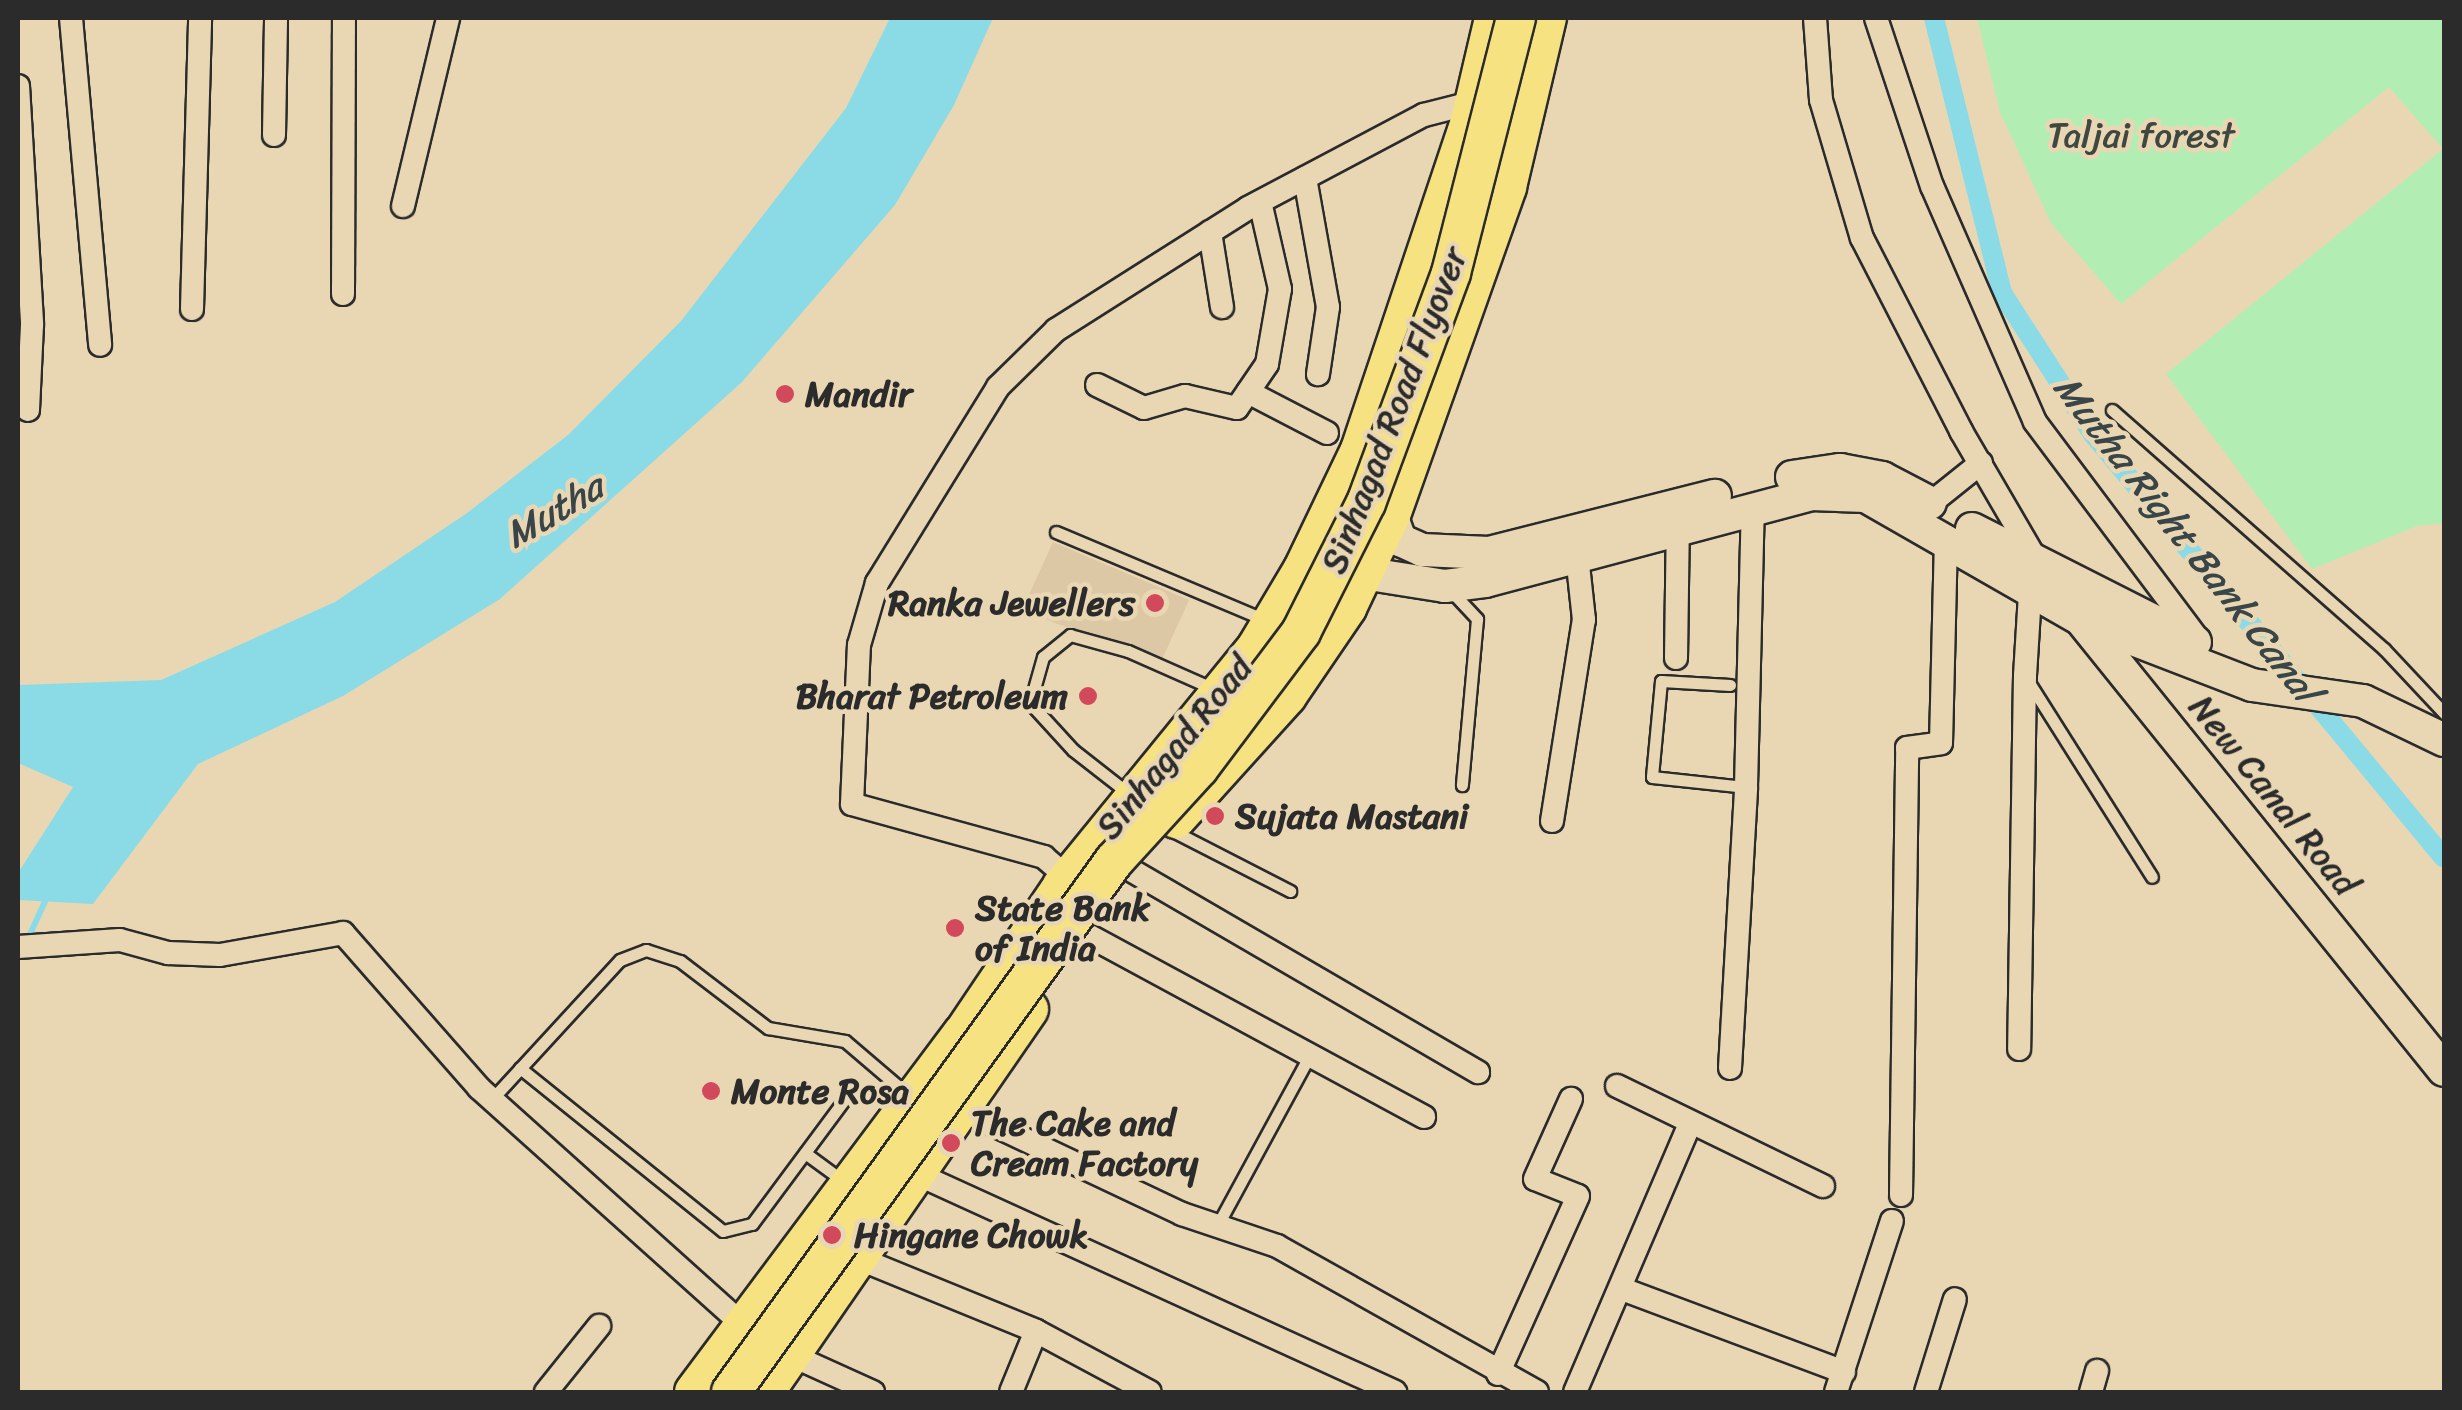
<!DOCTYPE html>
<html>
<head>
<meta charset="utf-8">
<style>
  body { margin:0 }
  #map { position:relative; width:2462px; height:1410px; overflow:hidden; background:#e9d7b4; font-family:Sriracha,sans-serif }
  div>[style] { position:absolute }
  .built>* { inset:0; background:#dcc8a5 }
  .green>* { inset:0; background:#b2eeb4 }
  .water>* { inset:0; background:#8bdbe7 }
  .stream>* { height:6px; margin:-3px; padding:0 3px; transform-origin:3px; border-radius:3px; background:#8bdbe7 }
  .canal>* { height:20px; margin:-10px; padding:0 10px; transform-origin:10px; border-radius:10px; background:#8bdbe7 }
  .roads { filter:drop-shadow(2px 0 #2b2b2b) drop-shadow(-2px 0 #2b2b2b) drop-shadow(0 2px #2b2b2b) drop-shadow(0 -2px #2b2b2b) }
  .lane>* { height:11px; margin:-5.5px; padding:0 5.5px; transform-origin:5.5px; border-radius:5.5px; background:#e9d7b4 }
  .street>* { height:22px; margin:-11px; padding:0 11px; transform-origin:11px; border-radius:11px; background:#e9d7b4 }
  .secondary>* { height:32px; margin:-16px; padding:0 16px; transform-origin:16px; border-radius:16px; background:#e9d7b4 }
  .primary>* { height:38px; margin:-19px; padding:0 19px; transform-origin:19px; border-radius:19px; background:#f7e281 }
  .bridges { filter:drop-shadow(2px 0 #2b2b2b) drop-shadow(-2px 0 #2b2b2b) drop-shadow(0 2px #2b2b2b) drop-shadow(0 -2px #2b2b2b) }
  .primary-bridge>* { height:38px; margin:-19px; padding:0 19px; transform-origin:19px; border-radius:19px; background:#f7e281 }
  .dots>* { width:28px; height:28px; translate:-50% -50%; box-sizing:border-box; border:5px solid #e9d7b4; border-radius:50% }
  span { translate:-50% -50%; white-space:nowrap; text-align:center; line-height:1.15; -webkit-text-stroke:9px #e9d7b4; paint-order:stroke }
  .park-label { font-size:35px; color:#3f4840 }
  .poi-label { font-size:35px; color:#2b2b2b; font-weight:700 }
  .left { translate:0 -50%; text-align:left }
  .right { translate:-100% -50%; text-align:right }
  .street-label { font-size:35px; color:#2b2b2b }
  .water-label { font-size:38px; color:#394547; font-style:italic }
  .frame { position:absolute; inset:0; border:20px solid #2b2b2b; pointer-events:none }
</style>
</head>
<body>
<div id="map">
  <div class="built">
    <div style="clip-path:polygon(1053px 542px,1189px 600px,1160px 664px,1022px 610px)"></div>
  </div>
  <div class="green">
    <div style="clip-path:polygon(1977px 18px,2444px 18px,2444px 523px,2417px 526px,2312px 569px,2166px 374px,2443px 149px,2389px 87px,2121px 304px,2051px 223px,2000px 112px)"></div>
  </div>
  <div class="water">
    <div style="clip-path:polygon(890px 18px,993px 18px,954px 105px,895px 205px,742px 382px,500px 599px,343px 696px,198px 764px,93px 904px,18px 900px,18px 873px,73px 787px,18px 763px,18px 685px,161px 680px,335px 602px,467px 513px,568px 435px,681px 321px,846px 108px)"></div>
  </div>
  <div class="stream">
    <div style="left:26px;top:943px;width:53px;rotate:-65.4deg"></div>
  </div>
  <div class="canal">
    <div style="left:1934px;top:18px;width:283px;rotate:76.1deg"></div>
    <div style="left:2002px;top:293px;width:168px;rotate:57.2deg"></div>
    <div style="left:2093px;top:434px;width:550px;rotate:50.38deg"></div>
  </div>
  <div class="roads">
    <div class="lane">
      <div style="left:2112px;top:410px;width:362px;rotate:41.3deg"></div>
      <div style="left:2384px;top:649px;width:88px;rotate:46.8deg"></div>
      <div style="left:1056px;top:532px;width:230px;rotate:22.8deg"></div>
      <div style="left:1452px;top:592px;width:37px;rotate:47deg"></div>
      <div style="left:1477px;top:619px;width:167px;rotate:95.2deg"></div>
      <div style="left:2030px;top:684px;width:228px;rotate:57.7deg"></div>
      <div style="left:1730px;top:685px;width:69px;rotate:-176.7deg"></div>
      <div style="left:1661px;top:681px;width:96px;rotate:95.4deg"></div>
      <div style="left:1652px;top:777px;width:95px;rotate:6.1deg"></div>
      <div style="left:1128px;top:793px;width:70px;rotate:-142deg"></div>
      <div style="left:1073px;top:750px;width:64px;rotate:-132.5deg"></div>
      <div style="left:1030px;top:703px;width:48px;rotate:-74.2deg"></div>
      <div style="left:1043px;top:657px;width:35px;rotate:-39deg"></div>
      <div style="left:1070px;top:635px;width:60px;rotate:15.4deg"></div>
      <div style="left:1128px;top:651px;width:94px;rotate:23.8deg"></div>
      <div style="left:1171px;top:830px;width:134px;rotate:27.1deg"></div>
      <div style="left:520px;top:1068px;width:260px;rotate:38.8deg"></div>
      <div style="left:723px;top:1231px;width:30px;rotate:-14deg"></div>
      <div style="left:752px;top:1224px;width:156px;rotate:-53.4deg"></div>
      <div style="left:492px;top:1099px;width:189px;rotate:-47.4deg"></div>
      <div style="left:620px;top:960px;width:28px;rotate:-21deg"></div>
      <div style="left:646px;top:950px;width:36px;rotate:18deg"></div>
      <div style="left:680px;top:961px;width:111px;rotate:37.3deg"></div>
      <div style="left:768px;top:1028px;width:78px;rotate:9.6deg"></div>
      <div style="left:845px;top:1041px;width:82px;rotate:40.5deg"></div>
      <div style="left:805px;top:1153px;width:51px;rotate:36.2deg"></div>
      <div style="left:1217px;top:1226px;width:195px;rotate:-61.5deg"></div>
    </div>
    <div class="street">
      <div style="left:71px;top:18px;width:328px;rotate:84.9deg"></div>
      <div style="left:1815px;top:18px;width:82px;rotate:85.8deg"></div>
      <div style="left:1821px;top:100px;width:144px;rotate:73.5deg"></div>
      <div style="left:1862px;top:238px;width:217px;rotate:62.8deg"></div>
      <div style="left:1961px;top:431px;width:161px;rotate:59.8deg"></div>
      <div style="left:2042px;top:570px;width:27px;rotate:117deg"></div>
      <div style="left:2030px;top:594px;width:82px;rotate:93.5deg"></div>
      <div style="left:2025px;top:676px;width:373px;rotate:90.9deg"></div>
      <div style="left:1876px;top:18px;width:177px;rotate:71.6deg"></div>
      <div style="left:1932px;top:186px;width:257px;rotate:66.4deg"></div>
      <div style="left:2035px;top:422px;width:271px;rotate:53.1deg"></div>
      <div style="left:18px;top:86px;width:239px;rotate:86.6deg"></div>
      <div style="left:32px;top:325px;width:85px;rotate:92.7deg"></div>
      <div style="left:274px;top:135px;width:117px;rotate:-89deg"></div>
      <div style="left:1305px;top:178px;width:131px;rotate:79.9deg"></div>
      <div style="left:1328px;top:307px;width:68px;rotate:98.5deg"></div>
      <div style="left:403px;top:206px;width:193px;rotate:-76.5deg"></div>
      <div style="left:1210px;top:232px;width:76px;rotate:80.9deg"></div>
      <div style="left:343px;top:294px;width:276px;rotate:-89.8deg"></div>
      <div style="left:192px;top:309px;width:291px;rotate:-88.4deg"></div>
      <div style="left:1097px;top:385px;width:52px;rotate:26.1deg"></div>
      <div style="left:1144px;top:408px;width:43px;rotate:-16.3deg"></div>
      <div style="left:1185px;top:396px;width:53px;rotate:13deg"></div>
      <div style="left:1237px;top:408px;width:53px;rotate:-55.7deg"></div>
      <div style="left:1267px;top:364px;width:76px;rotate:-80.2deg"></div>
      <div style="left:1280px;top:289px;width:89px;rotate:-102.9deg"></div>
      <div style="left:1248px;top:392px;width:89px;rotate:27.4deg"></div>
      <div style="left:1931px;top:503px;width:64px;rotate:-38.7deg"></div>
      <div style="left:1676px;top:658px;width:141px;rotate:-89.2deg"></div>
      <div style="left:1552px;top:821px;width:204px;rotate:-81deg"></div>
      <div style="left:1584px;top:620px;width:64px;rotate:-96.2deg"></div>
      <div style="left:1129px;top:869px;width:404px;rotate:30.2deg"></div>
      <div style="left:1068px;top:878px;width:32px;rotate:-139deg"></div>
      <div style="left:1044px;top:857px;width:199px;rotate:-164.6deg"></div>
      <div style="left:852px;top:804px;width:159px;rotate:-87.5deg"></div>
      <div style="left:859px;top:645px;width:65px;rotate:-73.8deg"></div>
      <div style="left:877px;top:583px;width:230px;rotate:-58.3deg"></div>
      <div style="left:998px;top:387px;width:81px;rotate:-44.5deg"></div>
      <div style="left:1056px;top:330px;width:227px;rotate:-32.4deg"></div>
      <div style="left:1248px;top:208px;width:199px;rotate:-27.9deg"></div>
      <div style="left:1424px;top:115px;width:53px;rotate:-14.3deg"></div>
      <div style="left:1082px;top:932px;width:389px;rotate:28.4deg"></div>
      <div style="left:18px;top:947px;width:102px;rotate:-3.9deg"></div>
      <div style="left:120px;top:940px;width:50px;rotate:15.2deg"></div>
      <div style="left:168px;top:953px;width:52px;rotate:2.2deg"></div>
      <div style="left:220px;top:955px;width:125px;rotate:-10.1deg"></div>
      <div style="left:343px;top:933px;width:206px;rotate:48.7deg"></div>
      <div style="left:479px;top:1088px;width:365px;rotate:41.9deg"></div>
      <div style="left:1730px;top:1068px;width:281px;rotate:-86.7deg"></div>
      <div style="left:1746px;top:787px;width:278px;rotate:-88.6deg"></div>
      <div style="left:1617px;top:1086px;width:229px;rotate:25.9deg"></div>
      <div style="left:960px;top:1109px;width:246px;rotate:25.3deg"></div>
      <div style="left:1182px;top:1214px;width:100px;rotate:18.6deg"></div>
      <div style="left:1277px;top:1246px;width:298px;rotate:29.3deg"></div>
      <div style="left:915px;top:1173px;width:528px;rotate:24.52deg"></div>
      <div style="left:1901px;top:1195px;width:447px;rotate:-89.2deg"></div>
      <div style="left:1907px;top:748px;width:34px;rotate:-8deg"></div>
      <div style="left:1941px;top:743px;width:204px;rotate:-88.6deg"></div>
      <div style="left:860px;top:1259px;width:190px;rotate:22.2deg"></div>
      <div style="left:1036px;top:1331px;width:129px;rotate:28.2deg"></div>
      <div style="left:1622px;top:1289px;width:237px;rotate:20.5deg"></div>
      <div style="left:782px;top:1351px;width:100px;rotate:24.3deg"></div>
      <div style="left:1498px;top:1374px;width:195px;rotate:-65.8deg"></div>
      <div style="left:1578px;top:1196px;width:46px;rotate:-158.4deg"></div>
      <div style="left:1535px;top:1179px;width:88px;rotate:-65.8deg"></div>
      <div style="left:546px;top:1392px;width:85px;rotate:-51.2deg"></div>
      <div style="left:1011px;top:1392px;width:66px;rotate:-67.7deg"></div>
      <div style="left:1575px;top:1392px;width:292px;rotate:-66.8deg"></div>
      <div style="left:1836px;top:1392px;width:180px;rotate:-71.9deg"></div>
      <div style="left:1926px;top:1392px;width:97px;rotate:-72.7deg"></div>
      <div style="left:2091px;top:1392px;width:22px;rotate:-74deg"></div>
    </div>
    <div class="secondary">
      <div style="left:1792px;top:477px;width:49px;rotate:-8.3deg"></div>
      <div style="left:1840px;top:470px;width:43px;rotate:10.8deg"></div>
      <div style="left:1882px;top:478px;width:54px;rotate:27.5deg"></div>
      <div style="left:1391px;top:515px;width:27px;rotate:70deg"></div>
      <div style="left:1400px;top:540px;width:24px;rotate:24deg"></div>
      <div style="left:1422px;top:550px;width:67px;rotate:2.6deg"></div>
      <div style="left:1489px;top:553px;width:233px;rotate:-14.2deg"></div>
      <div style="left:1972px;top:529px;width:250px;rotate:26.9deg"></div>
      <div style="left:1349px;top:552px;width:25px;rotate:56deg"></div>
      <div style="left:1363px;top:573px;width:83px;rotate:9deg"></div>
      <div style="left:1445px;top:586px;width:40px;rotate:-7.1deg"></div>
      <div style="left:1485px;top:581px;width:337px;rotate:-14.9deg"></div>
      <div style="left:1811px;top:494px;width:55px;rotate:2.1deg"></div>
      <div style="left:1866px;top:496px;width:248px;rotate:29.8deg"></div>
      <div style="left:2081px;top:619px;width:183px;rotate:21.1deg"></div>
      <div style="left:2252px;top:685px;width:112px;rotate:8.2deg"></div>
      <div style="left:2363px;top:701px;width:90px;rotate:25.7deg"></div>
      <div style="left:2083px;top:622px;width:575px;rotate:51.14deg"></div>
    </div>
    <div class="primary">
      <div style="left:1176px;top:819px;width:166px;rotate:-47.9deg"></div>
      <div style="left:1287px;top:696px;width:107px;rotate:-55.7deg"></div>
      <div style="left:1347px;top:608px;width:103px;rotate:-64.7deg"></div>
      <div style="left:1391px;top:515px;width:348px;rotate:-70.5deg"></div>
      <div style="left:1507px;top:187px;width:174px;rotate:-76.7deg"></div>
      <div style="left:694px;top:1392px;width:449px;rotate:-53.2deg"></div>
      <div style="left:963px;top:1033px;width:177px;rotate:-56deg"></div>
      <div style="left:1062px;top:886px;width:307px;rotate:-50.8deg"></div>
      <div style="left:1256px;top:648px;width:92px;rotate:-59.3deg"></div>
      <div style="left:1303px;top:569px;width:132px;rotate:-64.4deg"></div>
      <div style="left:1360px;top:450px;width:343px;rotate:-71.5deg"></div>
      <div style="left:1469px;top:125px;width:110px;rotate:-76.8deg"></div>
      <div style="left:765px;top:1392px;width:465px;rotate:-55.4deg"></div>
    </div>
  </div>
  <div class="bridges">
    <div class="primary-bridge">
      <div style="left:731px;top:1392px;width:655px;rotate:-54.2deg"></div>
      <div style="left:1114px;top:861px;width:126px;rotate:-47.6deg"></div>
      <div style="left:1199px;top:768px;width:170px;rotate:-53.1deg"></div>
      <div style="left:1301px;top:632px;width:144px;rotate:-63.3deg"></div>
      <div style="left:1366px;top:503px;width:245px;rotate:-69.7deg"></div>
      <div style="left:1451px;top:273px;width:263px;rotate:-75.7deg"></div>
    </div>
  </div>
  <div class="dots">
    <div style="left:785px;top:394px;background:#d1495b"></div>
    <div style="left:1155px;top:603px;background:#d1495b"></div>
    <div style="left:1088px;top:696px;background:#d1495b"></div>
    <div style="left:1215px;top:816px;background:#d1495b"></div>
    <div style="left:955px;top:928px;background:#d1495b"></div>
    <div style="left:711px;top:1091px;background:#d1495b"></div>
    <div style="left:951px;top:1143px;background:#d1495b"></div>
    <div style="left:832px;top:1235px;background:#d1495b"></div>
  </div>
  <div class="park-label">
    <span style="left:2141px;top:135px">Taljai forest</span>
  </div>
  <div class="poi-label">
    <span class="left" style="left:805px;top:394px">Mandir</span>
    <span class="right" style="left:1135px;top:603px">Ranka Jewellers</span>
    <span class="right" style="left:1068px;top:696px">Bharat Petroleum</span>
    <span class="left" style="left:1235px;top:816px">Sujata Mastani</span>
    <span class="left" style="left:975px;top:928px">State Bank<br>of India</span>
    <span class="left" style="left:731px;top:1091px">Monte Rosa</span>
    <span class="left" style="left:971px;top:1143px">The Cake and<br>Cream Factory</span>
    <span class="left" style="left:854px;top:1235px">Hingane Chowk</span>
  </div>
  <div class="street-label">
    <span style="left:1394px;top:410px;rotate:-69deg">Sinhagad Road Flyover</span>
    <span style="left:1174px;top:747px;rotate:-51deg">Sinhagad Road</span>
    <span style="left:2274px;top:795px;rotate:51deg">New Canal Road</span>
  </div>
  <div class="water-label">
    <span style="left:554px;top:511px;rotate:-31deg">Mutha</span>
    <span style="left:2186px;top:539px;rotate:52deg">Mutha Right Bank Canal</span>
  </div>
  <div class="frame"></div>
</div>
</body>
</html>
